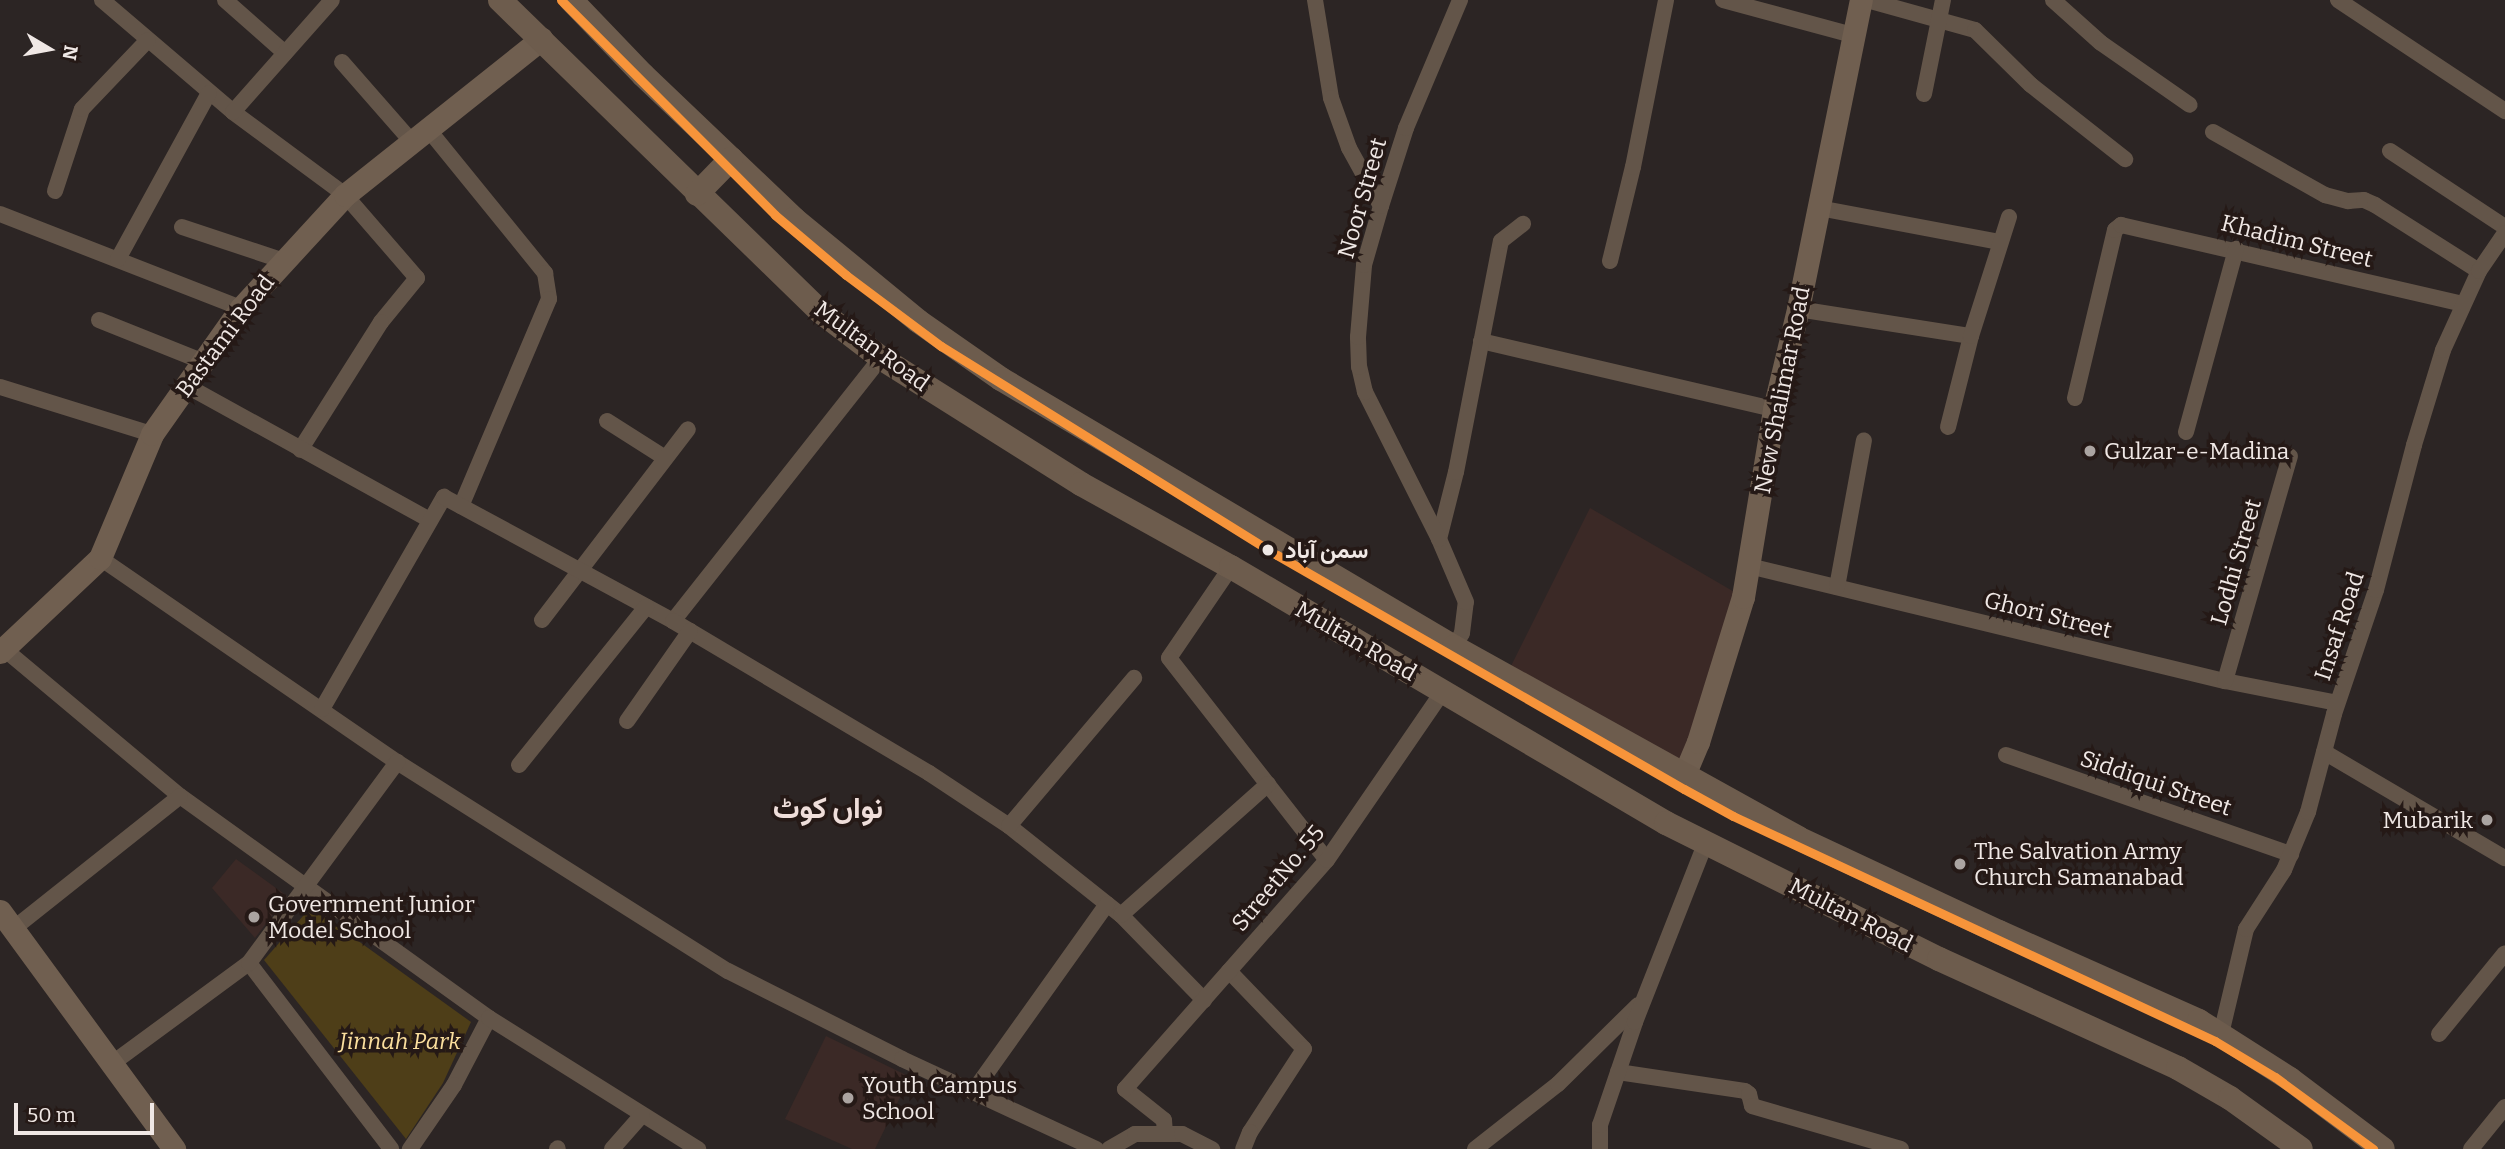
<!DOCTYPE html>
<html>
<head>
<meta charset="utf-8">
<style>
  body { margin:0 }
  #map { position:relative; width:2505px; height:1149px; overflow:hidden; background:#2c2524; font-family:Bitter,Vazirmatn,serif }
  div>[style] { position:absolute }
  .built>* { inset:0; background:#3b2926 }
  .green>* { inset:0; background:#4e3e18 }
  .street>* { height:16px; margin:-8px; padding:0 8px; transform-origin:8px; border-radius:8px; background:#635549 }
  .secondary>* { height:23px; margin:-11.5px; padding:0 11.5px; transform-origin:11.5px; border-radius:11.5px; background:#705f50 }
  .primary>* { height:24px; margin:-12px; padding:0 12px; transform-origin:12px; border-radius:12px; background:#6d5c4d }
  .metro-1>* { height:9px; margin:-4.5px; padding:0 4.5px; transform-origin:4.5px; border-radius:4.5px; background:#f7943a }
  .dots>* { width:19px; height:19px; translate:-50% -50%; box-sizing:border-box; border:4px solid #251916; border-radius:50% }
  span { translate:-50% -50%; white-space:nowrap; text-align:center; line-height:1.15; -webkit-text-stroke:7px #251916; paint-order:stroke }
  .street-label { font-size:23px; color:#f0e8e5 }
  .poi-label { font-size:23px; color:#f0e8e5 }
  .left { translate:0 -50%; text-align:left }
  .right { translate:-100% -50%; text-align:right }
  .stop-label { font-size:23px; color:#f0e8e5; font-weight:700 }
  .park-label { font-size:23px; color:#fbdf9e; font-style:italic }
  .district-label { font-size:30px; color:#efdeda; font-weight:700 }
  .north { position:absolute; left:14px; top:14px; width:70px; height:70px; -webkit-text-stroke:5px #251916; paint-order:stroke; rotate:100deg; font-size:19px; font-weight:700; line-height:28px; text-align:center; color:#f0e8e5 }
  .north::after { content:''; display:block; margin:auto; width:24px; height:32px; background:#f0e8e5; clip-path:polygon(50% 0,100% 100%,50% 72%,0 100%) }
  .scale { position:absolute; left:14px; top:1103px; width:140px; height:32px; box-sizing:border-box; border:4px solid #f0e8e5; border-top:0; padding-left:9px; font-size:21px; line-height:24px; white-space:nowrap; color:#f0e8e5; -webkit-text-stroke:5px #251916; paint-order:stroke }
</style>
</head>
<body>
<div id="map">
  <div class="built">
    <div style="clip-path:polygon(1590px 508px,1743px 597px,1694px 782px,1504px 680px)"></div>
    <div style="clip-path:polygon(236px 859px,287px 896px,255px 938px,212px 888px)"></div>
    <div style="clip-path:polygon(826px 1036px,910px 1077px,875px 1149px,852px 1149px,785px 1119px)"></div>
  </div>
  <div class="green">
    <div style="clip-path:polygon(311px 907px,471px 1022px,443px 1083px,406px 1139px,264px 960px)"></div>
  </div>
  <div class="street">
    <div style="left:102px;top:0;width:172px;rotate:40.5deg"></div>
    <div style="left:233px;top:112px;width:139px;rotate:36.5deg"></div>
    <div style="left:345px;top:195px;width:110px;rotate:49.1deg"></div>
    <div style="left:417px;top:278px;width:57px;rotate:129.3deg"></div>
    <div style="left:381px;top:322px;width:151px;rotate:122.3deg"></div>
    <div style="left:225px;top:0;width:80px;rotate:41.5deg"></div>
    <div style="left:1315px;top:0;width:99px;rotate:80.7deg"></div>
    <div style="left:1331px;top:98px;width:53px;rotate:70.2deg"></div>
    <div style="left:1349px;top:148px;width:66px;rotate:61.1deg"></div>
    <div style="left:1723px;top:0;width:138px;rotate:15.1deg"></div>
    <div style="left:1867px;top:0;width:112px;rotate:15.5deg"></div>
    <div style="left:1975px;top:30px;width:78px;rotate:44.5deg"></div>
    <div style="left:2031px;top:85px;width:120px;rotate:38.2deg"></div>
    <div style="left:2053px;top:0;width:64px;rotate:41.9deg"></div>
    <div style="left:2101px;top:43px;width:108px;rotate:34.9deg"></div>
    <div style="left:2338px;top:0;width:201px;rotate:33.6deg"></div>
    <div style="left:342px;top:62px;width:106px;rotate:48.8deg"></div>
    <div style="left:1924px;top:94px;width:96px;rotate:-78.6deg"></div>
    <div style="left:233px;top:112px;width:149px;rotate:-48.5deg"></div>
    <div style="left:428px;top:129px;width:186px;rotate:50.9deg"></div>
    <div style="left:545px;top:273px;width:26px;rotate:81deg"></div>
    <div style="left:549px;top:299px;width:225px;rotate:113deg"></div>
    <div style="left:2213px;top:132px;width:129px;rotate:29.4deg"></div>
    <div style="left:2325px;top:195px;width:24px;rotate:15deg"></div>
    <div style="left:2348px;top:201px;width:16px;rotate:-4deg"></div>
    <div style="left:2364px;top:200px;width:12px;rotate:24deg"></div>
    <div style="left:2375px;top:205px;width:123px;rotate:32.4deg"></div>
    <div style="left:2390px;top:151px;width:138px;rotate:33.5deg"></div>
    <div style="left:55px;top:191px;width:86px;rotate:-71.8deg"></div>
    <div style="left:82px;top:109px;width:95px;rotate:-46.3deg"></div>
    <div style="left:1819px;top:208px;width:183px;rotate:10.7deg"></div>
    <div style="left:0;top:214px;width:259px;rotate:21.3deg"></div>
    <div style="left:182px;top:227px;width:108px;rotate:18.4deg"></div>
    <div style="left:118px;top:259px;width:189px;rotate:-61.3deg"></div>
    <div style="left:1610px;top:261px;width:97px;rotate:-76.3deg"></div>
    <div style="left:1633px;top:167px;width:170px;rotate:-78.8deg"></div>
    <div style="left:1798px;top:309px;width:175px;rotate:8.9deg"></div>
    <div style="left:99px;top:320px;width:113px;rotate:21.8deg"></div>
    <div style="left:1481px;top:341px;width:301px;rotate:13.1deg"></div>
    <div style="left:187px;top:386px;width:277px;rotate:28.9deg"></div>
    <div style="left:0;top:387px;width:159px;rotate:17.2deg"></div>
    <div style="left:2075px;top:398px;width:173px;rotate:-76.6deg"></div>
    <div style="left:2115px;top:230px;width:8px;rotate:-40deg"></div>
    <div style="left:2121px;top:225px;width:350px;rotate:13deg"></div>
    <div style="left:607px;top:421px;width:69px;rotate:32.5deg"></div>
    <div style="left:1948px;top:427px;width:94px;rotate:-75.8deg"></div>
    <div style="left:1971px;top:336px;width:125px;rotate:-72.3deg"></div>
    <div style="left:2186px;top:432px;width:190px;rotate:-74.7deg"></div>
    <div style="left:1439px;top:539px;width:69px;rotate:-75.8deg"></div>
    <div style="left:1456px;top:472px;width:235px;rotate:-79deg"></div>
    <div style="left:1501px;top:241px;width:28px;rotate:-38deg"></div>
    <div style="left:100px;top:558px;width:360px;rotate:34.5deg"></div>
    <div style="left:397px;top:762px;width:391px;rotate:32.3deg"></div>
    <div style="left:728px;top:971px;width:195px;rotate:26.8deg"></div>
    <div style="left:902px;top:1059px;width:214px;rotate:24.9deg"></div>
    <div style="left:1749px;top:566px;width:490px;rotate:13.6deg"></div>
    <div style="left:2225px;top:681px;width:114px;rotate:11.1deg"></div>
    <div style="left:1231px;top:567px;width:110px;rotate:124.3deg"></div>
    <div style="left:1169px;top:658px;width:256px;rotate:52deg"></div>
    <div style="left:1837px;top:587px;width:149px;rotate:-79.6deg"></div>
    <div style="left:542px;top:620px;width:240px;rotate:-52.6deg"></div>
    <div style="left:673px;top:621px;width:335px;rotate:-51.7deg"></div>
    <div style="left:1454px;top:647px;width:16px;rotate:-60deg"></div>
    <div style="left:1462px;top:633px;width:31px;rotate:-83deg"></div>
    <div style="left:1466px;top:602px;width:69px;rotate:-113.2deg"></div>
    <div style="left:1439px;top:539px;width:165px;rotate:-116.7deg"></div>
    <div style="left:1365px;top:392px;width:26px;rotate:-103deg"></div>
    <div style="left:1359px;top:367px;width:30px;rotate:-92deg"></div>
    <div style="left:1358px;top:337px;width:72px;rotate:-85.2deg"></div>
    <div style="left:1364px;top:265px;width:61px;rotate:-73.9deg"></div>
    <div style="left:1381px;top:206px;width:82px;rotate:-72.2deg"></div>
    <div style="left:1406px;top:128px;width:139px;rotate:-67.1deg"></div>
    <div style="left:4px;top:649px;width:229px;rotate:39.9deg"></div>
    <div style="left:180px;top:796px;width:380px;rotate:35.7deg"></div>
    <div style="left:489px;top:1018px;width:76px;rotate:117.6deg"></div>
    <div style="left:454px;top:1085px;width:78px;rotate:124.5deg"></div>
    <div style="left:2225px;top:681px;width:234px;rotate:-73.9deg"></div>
    <div style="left:322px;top:709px;width:245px;rotate:-60.1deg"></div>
    <div style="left:444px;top:497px;width:260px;rotate:28.4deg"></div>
    <div style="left:673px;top:621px;width:298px;rotate:30.7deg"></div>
    <div style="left:929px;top:773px;width:96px;rotate:33.5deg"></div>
    <div style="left:1009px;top:826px;width:143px;rotate:38.5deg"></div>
    <div style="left:1121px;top:915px;width:119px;rotate:45.7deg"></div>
    <div style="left:627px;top:721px;width:110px;rotate:-55deg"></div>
    <div style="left:2324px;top:752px;width:210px;rotate:30.4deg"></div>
    <div style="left:2006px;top:755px;width:302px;rotate:19.2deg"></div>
    <div style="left:519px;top:765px;width:203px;rotate:-51.2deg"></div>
    <div style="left:1009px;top:826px;width:194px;rotate:-49.8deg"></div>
    <div style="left:1121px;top:915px;width:197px;rotate:-41.7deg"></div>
    <div style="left:13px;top:929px;width:213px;rotate:-38.5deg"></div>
    <div style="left:249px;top:963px;width:234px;rotate:52.6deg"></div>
    <div style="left:1229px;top:971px;width:108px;rotate:46.1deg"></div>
    <div style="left:1304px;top:1049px;width:99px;rotate:123deg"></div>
    <div style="left:1250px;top:1132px;width:18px;rotate:112deg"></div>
    <div style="left:489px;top:1018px;width:247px;rotate:32.1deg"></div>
    <div style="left:2221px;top:1034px;width:108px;rotate:-76.6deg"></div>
    <div style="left:2246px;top:929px;width:70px;rotate:-57.2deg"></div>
    <div style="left:2284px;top:870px;width:63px;rotate:-67.5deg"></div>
    <div style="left:2308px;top:812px;width:101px;rotate:-75.1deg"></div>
    <div style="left:2334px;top:714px;width:131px;rotate:-71.3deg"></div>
    <div style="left:2376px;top:590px;width:150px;rotate:-75.3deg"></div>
    <div style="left:2414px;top:445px;width:99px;rotate:-73deg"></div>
    <div style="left:2443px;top:350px;width:87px;rotate:-65.5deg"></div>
    <div style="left:2479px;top:271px;width:46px;rotate:-55.6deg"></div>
    <div style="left:2439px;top:1034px;width:104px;rotate:-50.8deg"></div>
    <div style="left:110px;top:1065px;width:172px;rotate:-36.3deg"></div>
    <div style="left:249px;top:963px;width:250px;rotate:-53.6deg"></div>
    <div style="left:1618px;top:1072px;width:128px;rotate:8.5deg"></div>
    <div style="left:1745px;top:1091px;width:5px;rotate:37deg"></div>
    <div style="left:1749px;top:1094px;width:12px;rotate:76deg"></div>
    <div style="left:1752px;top:1106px;width:155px;rotate:16.1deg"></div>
    <div style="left:973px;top:1092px;width:231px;rotate:-54.5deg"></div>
    <div style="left:1165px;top:1134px;width:14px;rotate:-94deg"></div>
    <div style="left:1164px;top:1120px;width:50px;rotate:-141.5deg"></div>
    <div style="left:1125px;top:1089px;width:305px;rotate:-48.6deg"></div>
    <div style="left:1327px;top:860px;width:205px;rotate:-55.5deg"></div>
    <div style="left:557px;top:1149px;width:1px;rotate:-45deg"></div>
    <div style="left:612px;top:1149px;width:45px;rotate:-48.6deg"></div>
    <div style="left:1109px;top:1149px;width:30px;rotate:-30deg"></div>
    <div style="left:1135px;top:1134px;width:47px"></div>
    <div style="left:1182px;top:1134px;width:34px;rotate:27deg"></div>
    <div style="left:1475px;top:1149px;width:105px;rotate:-38.1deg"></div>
    <div style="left:1558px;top:1084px;width:112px;rotate:-44.6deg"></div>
    <div style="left:1600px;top:1149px;width:24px;rotate:-90deg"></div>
    <div style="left:1600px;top:1125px;width:109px;rotate:-71.2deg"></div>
    <div style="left:1635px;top:1022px;width:193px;rotate:-68.5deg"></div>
    <div style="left:2471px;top:1149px;width:54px;rotate:-51deg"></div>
  </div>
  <div class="secondary">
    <div style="left:0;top:652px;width:137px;rotate:-43.2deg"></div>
    <div style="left:100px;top:558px;width:134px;rotate:-67.2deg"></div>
    <div style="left:152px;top:434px;width:154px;rotate:-54.8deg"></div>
    <div style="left:241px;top:308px;width:154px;rotate:-47.4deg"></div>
    <div style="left:345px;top:195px;width:251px;rotate:-38.5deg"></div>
    <div style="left:1684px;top:775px;width:36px;rotate:-67deg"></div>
    <div style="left:1698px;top:742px;width:152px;rotate:-72.8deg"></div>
    <div style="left:1743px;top:597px;width:191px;rotate:-80.6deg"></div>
    <div style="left:1774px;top:409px;width:103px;rotate:-76.5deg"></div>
    <div style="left:1798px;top:309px;width:315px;rotate:-78.5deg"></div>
    <div style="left:0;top:911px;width:295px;rotate:53.8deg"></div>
  </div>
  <div class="primary">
    <div style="left:500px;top:0;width:448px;rotate:44.2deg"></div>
    <div style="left:821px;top:312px;width:76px;rotate:37.5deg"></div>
    <div style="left:881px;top:358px;width:236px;rotate:32.2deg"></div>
    <div style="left:1081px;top:484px;width:171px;rotate:29deg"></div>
    <div style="left:1231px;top:567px;width:505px;rotate:30.48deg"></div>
    <div style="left:1666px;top:823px;width:305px;rotate:26.5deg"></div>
    <div style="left:1939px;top:959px;width:263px;rotate:24.5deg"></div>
    <div style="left:2178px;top:1068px;width:60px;rotate:30deg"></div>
    <div style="left:2230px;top:1098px;width:87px;rotate:35.7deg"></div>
    <div style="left:571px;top:0;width:104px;rotate:46.2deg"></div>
    <div style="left:643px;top:75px;width:209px;rotate:43.6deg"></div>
    <div style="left:794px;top:219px;width:161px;rotate:39.4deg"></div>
    <div style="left:918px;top:321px;width:101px;rotate:34.9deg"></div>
    <div style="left:1001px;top:379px;width:526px;rotate:30.61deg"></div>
    <div style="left:1454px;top:647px;width:393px;rotate:29deg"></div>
    <div style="left:1798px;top:838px;width:222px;rotate:25.1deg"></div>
    <div style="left:1999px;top:932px;width:219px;rotate:24deg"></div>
    <div style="left:2199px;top:1021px;width:108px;rotate:32.5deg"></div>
    <div style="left:2290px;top:1079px;width:116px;rotate:37deg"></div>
    <div style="left:697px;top:194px;width:49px;rotate:-45.8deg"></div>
  </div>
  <div class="metro-1">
    <div style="left:561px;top:0;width:303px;rotate:45.1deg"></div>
    <div style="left:775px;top:215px;width:93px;rotate:40.2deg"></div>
    <div style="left:846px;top:275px;width:119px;rotate:36.8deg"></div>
    <div style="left:941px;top:346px;width:396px;rotate:31.9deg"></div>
    <div style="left:1277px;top:555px;width:469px;rotate:29.9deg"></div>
    <div style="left:1684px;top:789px;width:56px;rotate:28.9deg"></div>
    <div style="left:1733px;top:816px;width:532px;rotate:25.02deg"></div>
    <div style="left:2215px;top:1041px;width:70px;rotate:31deg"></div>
    <div style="left:2275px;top:1077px;width:122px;rotate:36.3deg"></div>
  </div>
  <div class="dots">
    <div style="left:2090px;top:451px;background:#aba4a1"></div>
    <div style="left:1268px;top:550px;background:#f0e8e5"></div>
    <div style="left:2487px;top:820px;background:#aba4a1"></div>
    <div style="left:1960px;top:864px;background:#aba4a1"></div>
    <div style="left:254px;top:917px;background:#aba4a1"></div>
    <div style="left:848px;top:1098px;background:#aba4a1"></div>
  </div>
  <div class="street-label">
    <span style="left:1362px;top:198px;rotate:-74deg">Noor Street</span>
    <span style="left:2297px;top:241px;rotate:14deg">Khadim Street</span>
    <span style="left:225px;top:336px;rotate:-53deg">Bastami Road</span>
    <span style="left:872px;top:346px;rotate:36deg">Multan Road</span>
    <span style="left:1782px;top:390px;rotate:-79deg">New Shalimar Road</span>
    <span style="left:2236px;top:562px;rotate:-74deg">Lodhi Street</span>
    <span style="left:2048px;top:615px;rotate:14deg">Ghori Street</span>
    <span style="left:2339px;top:626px;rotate:-72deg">Insaf Road</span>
    <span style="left:1356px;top:641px;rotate:30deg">Multan Road</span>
    <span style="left:2156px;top:783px;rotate:19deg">Siddiqui Street</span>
    <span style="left:1278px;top:878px;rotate:-50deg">StreetNo. 55</span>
    <span style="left:1851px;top:915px;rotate:27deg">Multan Road</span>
  </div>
  <div class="poi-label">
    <span class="left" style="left:2104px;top:451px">Gulzar-e-Madina</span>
    <span class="right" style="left:2473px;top:820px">Mubarik</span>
    <span class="left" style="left:1974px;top:864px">The Salvation Army<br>Church Samanabad</span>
    <span class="left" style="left:268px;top:917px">Government Junior<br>Model School</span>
    <span class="left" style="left:862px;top:1098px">Youth Campus<br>School</span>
  </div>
  <div class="stop-label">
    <span class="left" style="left:1285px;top:550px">سمن آباد</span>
  </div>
  <div class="park-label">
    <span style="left:400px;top:1041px">Jinnah Park</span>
  </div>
  <div class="district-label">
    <span style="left:828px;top:808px">نواں کوٹ</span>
  </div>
  <div class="north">N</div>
  <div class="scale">50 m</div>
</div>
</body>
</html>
